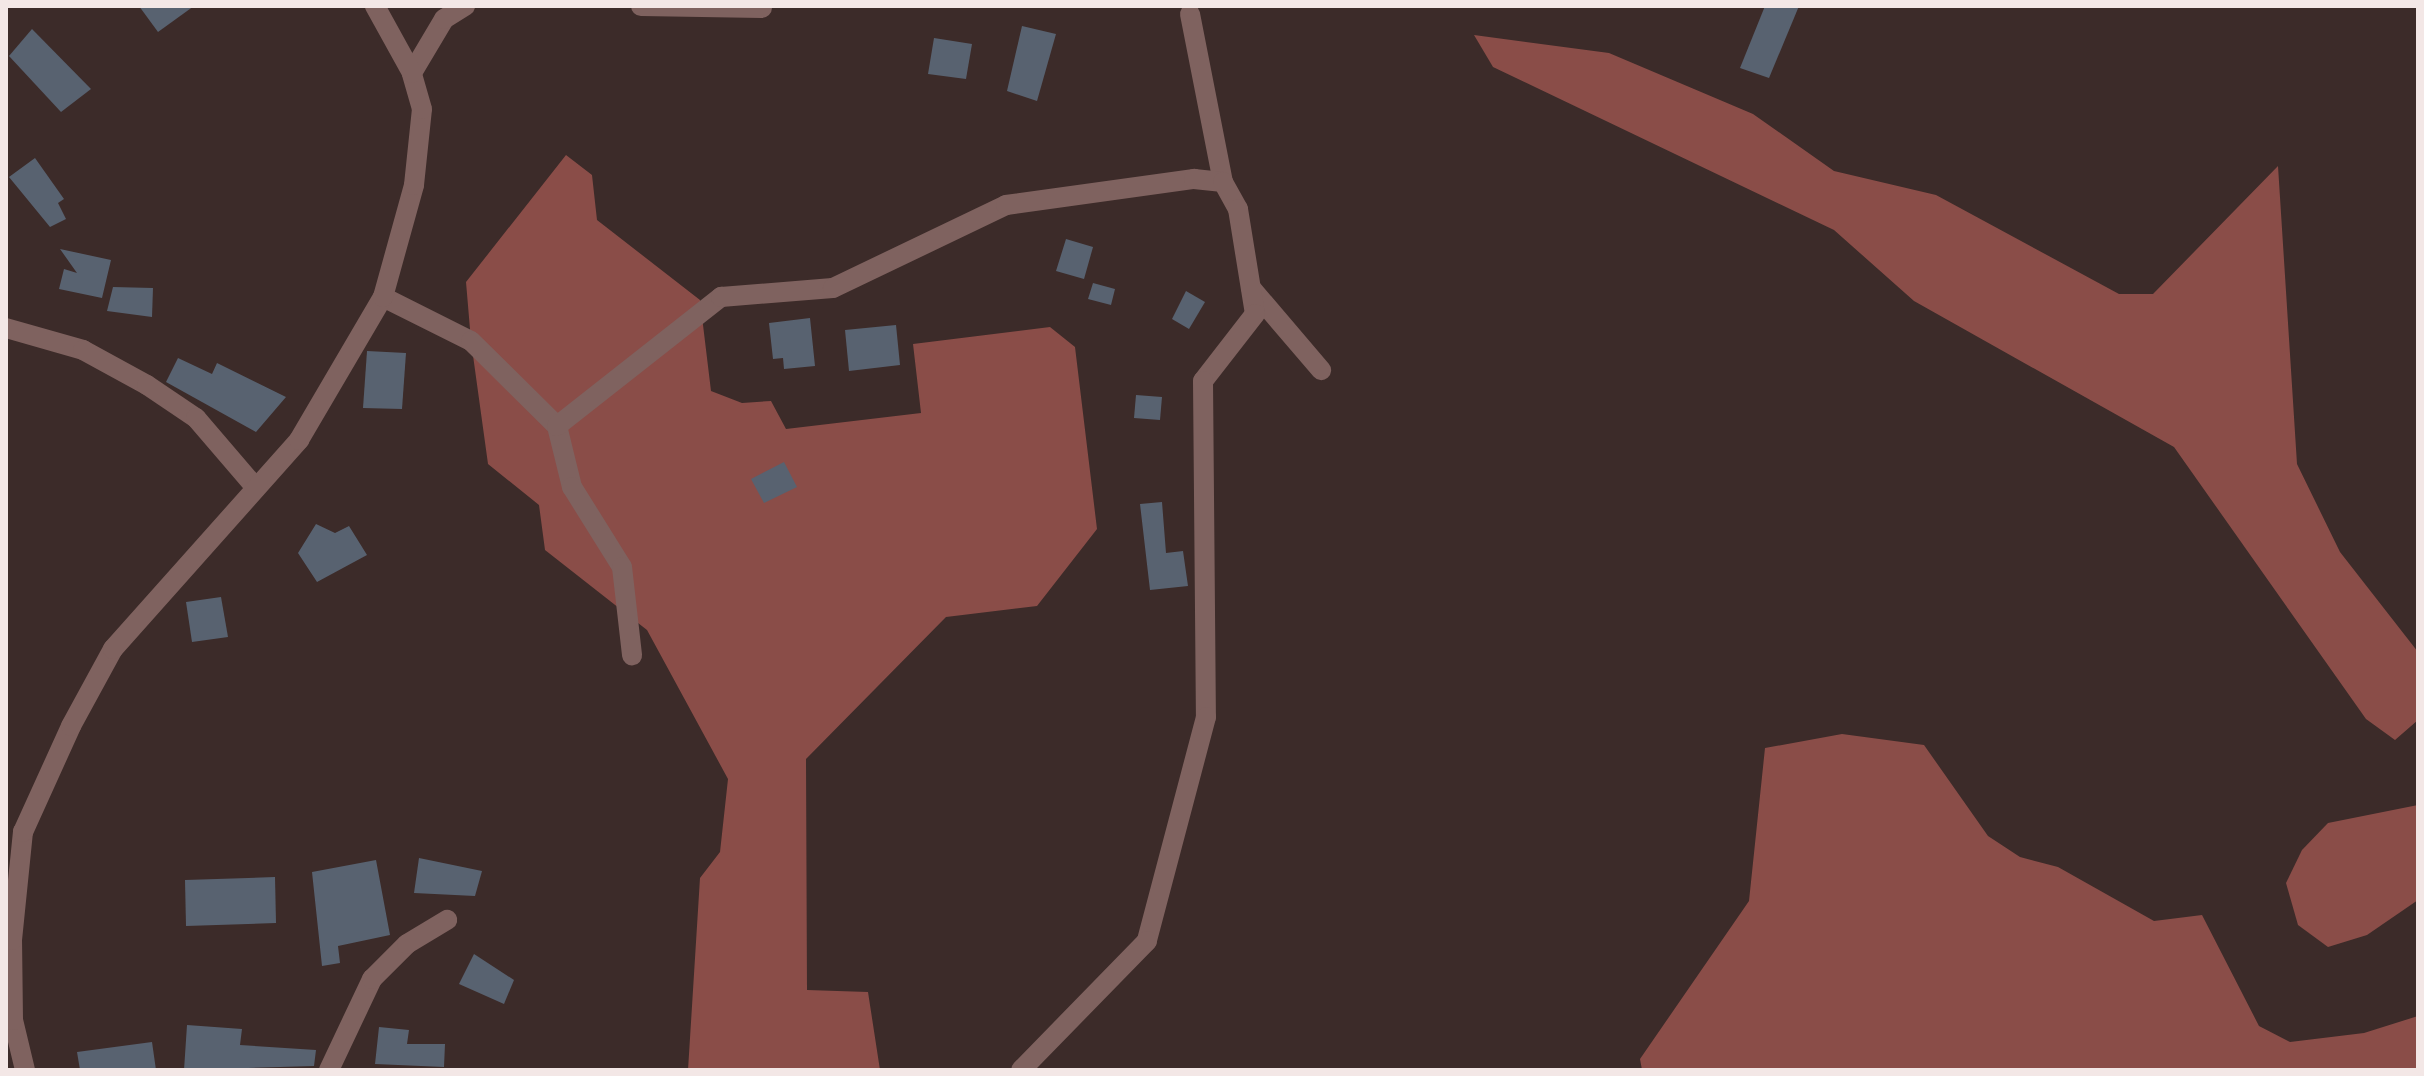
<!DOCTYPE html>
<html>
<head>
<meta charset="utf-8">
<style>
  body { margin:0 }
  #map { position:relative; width:2424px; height:1076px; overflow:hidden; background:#3c2b29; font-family:"PT Sans Narrow",sans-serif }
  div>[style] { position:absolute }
  .forest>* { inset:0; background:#8a4d48 }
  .building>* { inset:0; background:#586270 }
  .minor>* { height:20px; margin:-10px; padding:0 10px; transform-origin:10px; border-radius:10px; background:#7f625f }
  span { translate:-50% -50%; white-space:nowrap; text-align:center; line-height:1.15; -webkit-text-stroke:6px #322120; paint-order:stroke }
  .frame { position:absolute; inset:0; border:8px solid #f3e7e6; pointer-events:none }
</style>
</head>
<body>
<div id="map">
  <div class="forest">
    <div style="clip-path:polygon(1474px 35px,1609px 53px,1753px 114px,1834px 171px,1936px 195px,2119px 294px,2153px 294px,2278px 166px,2297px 464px,2340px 552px,2418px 652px,2418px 720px,2395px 740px,2366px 719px,2174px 447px,1914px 301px,1834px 230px,1493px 67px)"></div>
    <div style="clip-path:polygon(566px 155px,592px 175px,597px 220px,700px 300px,711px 391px,742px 403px,771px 401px,786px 429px,921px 413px,913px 344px,1050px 327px,1075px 347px,1097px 529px,1037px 606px,946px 617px,806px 759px,807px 990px,868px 992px,880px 1070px,688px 1070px,700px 878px,720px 852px,728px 779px,647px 630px,545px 550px,539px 505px,488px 464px,471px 341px,466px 282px)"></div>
    <div style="clip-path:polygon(1842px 734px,1924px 745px,1988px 836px,2020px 857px,2058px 867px,2154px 921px,2202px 915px,2259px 1026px,2290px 1042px,2364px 1033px,2418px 1016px,2418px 1070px,1642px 1070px,1640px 1059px,1749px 901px,1765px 748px)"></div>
    <div style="clip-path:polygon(2418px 805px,2418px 900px,2367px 935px,2328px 947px,2298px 925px,2286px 883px,2302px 850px,2328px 823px)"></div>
  </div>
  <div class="building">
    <div style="clip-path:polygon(139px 6px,194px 6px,158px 32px)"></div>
    <div style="clip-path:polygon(1765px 6px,1799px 6px,1769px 78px,1740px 68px)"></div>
    <div style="clip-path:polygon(1022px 26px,1056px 34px,1037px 101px,1007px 91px)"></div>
    <div style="clip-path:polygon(32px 29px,91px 89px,61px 112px,9px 56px)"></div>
    <div style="clip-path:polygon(934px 38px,972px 44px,966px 79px,928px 74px)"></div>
    <div style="clip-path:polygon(35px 158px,64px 199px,58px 203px,66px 219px,50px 227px,9px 177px)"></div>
    <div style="clip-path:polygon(1066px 239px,1093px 247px,1084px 279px,1056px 271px)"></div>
    <div style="clip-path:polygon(60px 249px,111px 260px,102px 298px,59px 289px,64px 269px,77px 273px)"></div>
    <div style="clip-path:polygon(1093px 283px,1115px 289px,1111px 305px,1088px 299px)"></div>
    <div style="clip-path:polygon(113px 287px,153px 288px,152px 317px,107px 311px)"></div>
    <div style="clip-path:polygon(1186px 291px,1205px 302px,1189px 329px,1172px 319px)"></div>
    <div style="clip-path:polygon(810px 318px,815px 366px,784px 369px,783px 358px,773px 359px,769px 323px)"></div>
    <div style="clip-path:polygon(896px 325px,900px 365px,849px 371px,845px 330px)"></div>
    <div style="clip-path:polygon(367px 351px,406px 353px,402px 409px,363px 408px)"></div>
    <div style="clip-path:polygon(178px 358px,212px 374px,217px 363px,286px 397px,256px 432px,166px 382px)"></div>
    <div style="clip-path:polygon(1136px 395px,1162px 397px,1160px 420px,1134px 418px)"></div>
    <div style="clip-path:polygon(784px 462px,797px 487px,764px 503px,751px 479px)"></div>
    <div style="clip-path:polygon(1162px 502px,1166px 553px,1183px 551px,1188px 586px,1150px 590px,1140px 504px)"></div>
    <div style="clip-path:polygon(316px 524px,335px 533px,349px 526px,367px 555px,317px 582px,298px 553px)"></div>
    <div style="clip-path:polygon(221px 597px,228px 637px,192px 642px,186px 602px)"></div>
    <div style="clip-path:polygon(419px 858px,482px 871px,475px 896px,414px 893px)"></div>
    <div style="clip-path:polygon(376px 860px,390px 935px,338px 946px,340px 963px,322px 966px,312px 872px)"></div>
    <div style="clip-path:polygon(275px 877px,276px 923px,186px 926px,185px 880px)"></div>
    <div style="clip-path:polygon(474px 954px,514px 980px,504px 1004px,459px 984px)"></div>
    <div style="clip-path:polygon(187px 1025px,242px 1029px,240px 1045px,316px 1050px,314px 1066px,184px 1070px)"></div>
    <div style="clip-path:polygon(379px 1027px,409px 1030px,407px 1044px,445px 1044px,444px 1067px,375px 1064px)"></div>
    <div style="clip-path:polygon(152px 1042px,156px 1070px,80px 1070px,77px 1052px)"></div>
  </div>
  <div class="minor">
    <div style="left:641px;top:6px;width:121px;rotate:0.9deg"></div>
    <div style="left:1190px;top:14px;width:171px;rotate:78.9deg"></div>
    <div style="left:412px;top:73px;width:63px;rotate:-59.3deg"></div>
    <div style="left:444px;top:19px;width:25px;rotate:-32deg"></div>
    <div style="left:1251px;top:288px;width:108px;rotate:49.5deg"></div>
    <div style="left:383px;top:297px;width:98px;rotate:26.6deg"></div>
    <div style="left:471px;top:341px;width:121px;rotate:44.7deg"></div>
    <div style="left:557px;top:426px;width:63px;rotate:76.2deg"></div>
    <div style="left:572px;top:487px;width:94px;rotate:58deg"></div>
    <div style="left:622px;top:567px;width:89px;rotate:83.5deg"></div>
    <div style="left:6px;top:328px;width:80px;rotate:15.9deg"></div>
    <div style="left:83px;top:350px;width:73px;rotate:28.7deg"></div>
    <div style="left:147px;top:385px;width:59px;rotate:34deg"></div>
    <div style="left:196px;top:418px;width:92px;rotate:49.4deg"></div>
    <div style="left:557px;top:426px;width:209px;rotate:-38.2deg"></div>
    <div style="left:721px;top:297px;width:112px;rotate:-4.6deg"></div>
    <div style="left:833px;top:288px;width:192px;rotate:-25.6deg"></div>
    <div style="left:1006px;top:205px;width:190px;rotate:-7.9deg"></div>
    <div style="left:1194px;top:179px;width:29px;rotate:6deg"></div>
    <div style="left:1223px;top:182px;width:31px;rotate:61deg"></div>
    <div style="left:1238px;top:209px;width:106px;rotate:80.8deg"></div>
    <div style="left:1255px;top:314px;width:85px;rotate:127.8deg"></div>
    <div style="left:1203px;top:381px;width:336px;rotate:89.5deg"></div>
    <div style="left:1206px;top:717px;width:232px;rotate:104.8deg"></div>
    <div style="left:1147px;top:941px;width:180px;rotate:134.3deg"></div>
    <div style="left:25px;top:1070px;width:51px;rotate:-103.5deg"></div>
    <div style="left:13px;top:1020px;width:80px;rotate:-90.7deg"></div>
    <div style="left:12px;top:940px;width:109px;rotate:-84.2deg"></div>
    <div style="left:23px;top:832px;width:116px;rotate:-65.6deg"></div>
    <div style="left:71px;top:726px;width:88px;rotate:-61.4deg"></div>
    <div style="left:113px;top:649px;width:280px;rotate:-48.3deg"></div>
    <div style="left:299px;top:440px;width:166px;rotate:-59.6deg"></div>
    <div style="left:383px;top:297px;width:116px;rotate:-74.5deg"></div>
    <div style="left:414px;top:185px;width:76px;rotate:-84deg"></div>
    <div style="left:422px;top:109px;width:37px;rotate:-106deg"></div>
    <div style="left:412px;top:73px;width:77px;rotate:-118.9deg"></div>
    <div style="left:329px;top:1070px;width:101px;rotate:-64.7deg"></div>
    <div style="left:372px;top:979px;width:49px;rotate:-45deg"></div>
    <div style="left:407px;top:944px;width:47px;rotate:-31deg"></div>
  </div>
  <div class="frame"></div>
</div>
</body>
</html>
